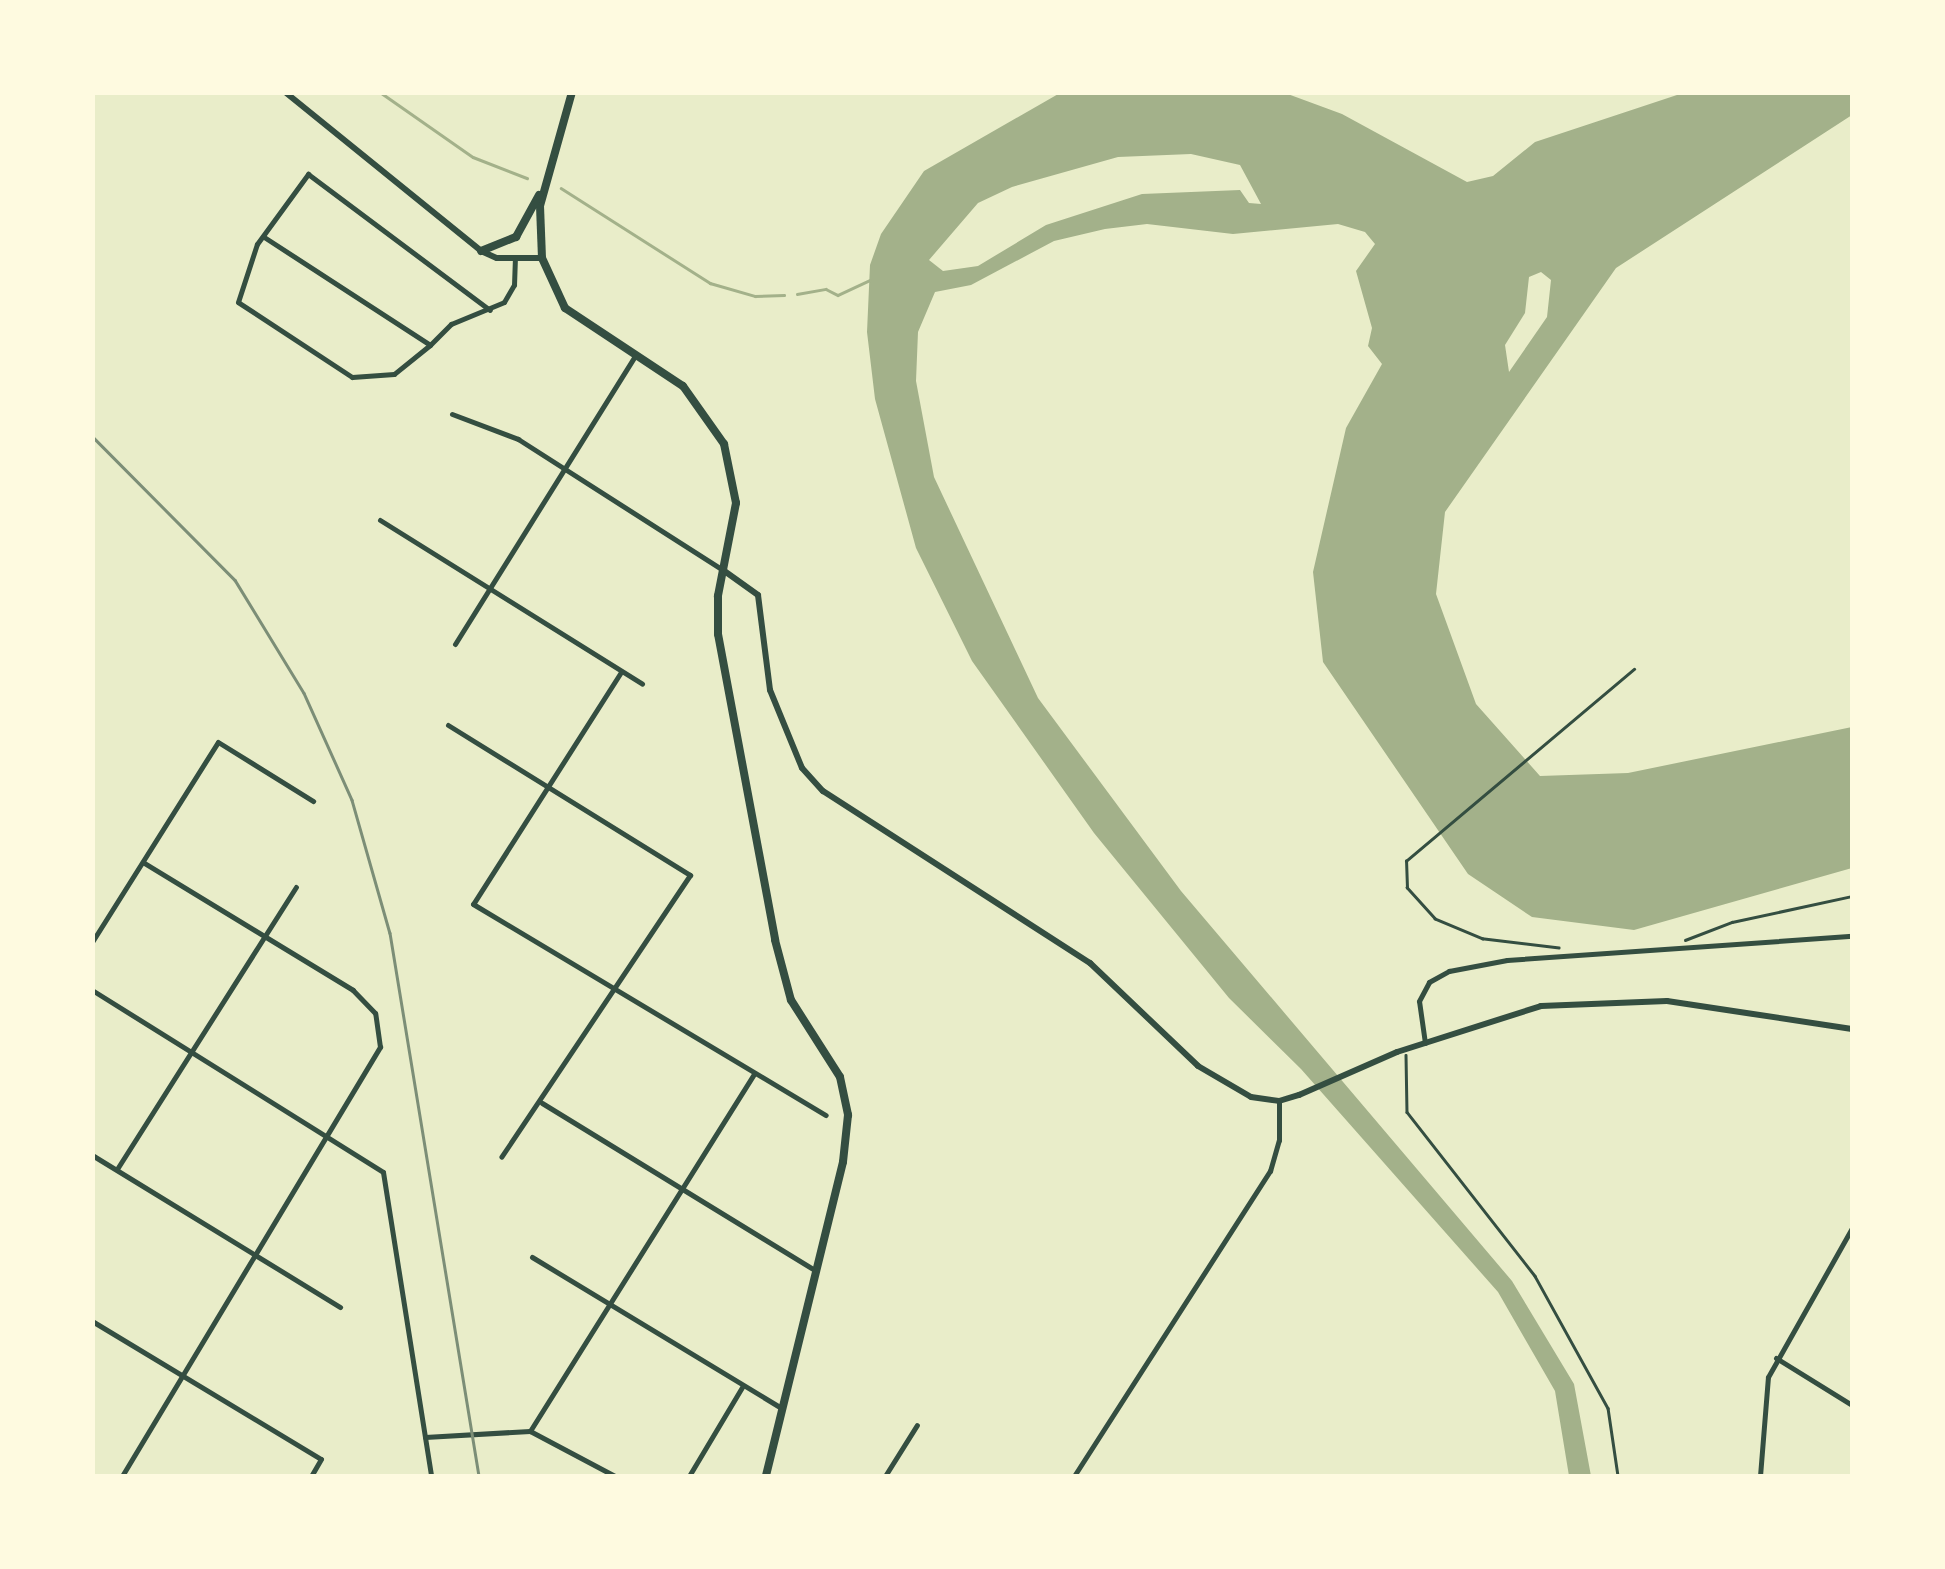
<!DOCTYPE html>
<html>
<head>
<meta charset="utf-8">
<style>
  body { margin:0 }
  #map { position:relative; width:1945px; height:1569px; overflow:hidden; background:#e9edc9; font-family:"PT Sans",sans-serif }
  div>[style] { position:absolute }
  .water>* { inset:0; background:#a3b18a }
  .stream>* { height:2.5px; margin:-1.25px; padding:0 1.25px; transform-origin:1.25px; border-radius:1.25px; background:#a3b18a }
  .path>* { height:2.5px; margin:-1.25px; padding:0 1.25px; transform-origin:1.25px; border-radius:1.25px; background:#344e41 }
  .minor>* { height:5px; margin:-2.5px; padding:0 2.5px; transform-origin:2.5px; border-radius:2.5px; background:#344e41 }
  .tertiary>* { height:6px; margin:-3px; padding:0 3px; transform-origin:3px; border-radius:3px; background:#344e41 }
  .secondary>* { height:6px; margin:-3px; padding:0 3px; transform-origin:3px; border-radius:3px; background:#344e41 }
  .primary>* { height:8px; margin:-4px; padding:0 4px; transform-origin:4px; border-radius:4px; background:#344e41 }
  .rail>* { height:2.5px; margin:-1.25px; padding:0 1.25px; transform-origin:1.25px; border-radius:1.25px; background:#7c8e77 }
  span { translate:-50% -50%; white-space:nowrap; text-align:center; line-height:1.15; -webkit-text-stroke:8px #fefae0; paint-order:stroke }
  .frame { position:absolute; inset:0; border:95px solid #fefae0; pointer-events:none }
</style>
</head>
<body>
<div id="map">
  <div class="water">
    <div style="clip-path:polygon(evenodd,1060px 93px,1285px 93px,1342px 114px,1467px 182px,1493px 176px,1535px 142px,1683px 93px,1852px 93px,1852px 115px,1616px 268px,1445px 512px,1436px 594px,1476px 704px,1540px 776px,1628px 773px,1852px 727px,1852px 868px,1634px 930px,1532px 917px,1468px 874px,1323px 662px,1313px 572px,1346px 428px,1382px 364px,1368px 346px,1372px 328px,1356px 271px,1375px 244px,1365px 232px,1338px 224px,1233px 234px,1147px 224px,1105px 229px,1054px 241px,971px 285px,935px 292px,918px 332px,916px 381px,934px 477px,1038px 698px,1181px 891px,1512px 1281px,1574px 1384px,1591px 1476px,1569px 1476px,1555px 1391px,1498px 1292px,1301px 1069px,1229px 998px,1094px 833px,972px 661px,916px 548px,875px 399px,867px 332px,870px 265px,881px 234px,924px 171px,1060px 93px,1191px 154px,1240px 165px,1261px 204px,1249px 203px,1240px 190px,1142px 194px,1046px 225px,978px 266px,943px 271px,929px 260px,978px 203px,1012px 187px,1118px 157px,1191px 154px,1060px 93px,1541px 272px,1551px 280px,1547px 317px,1509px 372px,1505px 345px,1525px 313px,1529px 277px,1541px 272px)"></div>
  </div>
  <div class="stream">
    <div style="left:380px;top:92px;width:113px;rotate:35deg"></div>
    <div style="left:473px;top:157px;width:58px;rotate:21.3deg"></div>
    <div style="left:561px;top:188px;width:177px;rotate:32.5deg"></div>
    <div style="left:710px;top:283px;width:47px;rotate:16.1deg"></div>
    <div style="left:755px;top:296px;width:29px;rotate:-2deg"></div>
    <div style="left:797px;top:294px;width:29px;rotate:-10deg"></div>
    <div style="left:826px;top:289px;width:13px;rotate:27deg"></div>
    <div style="left:838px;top:295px;width:35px;rotate:-25deg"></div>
  </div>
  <div class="path">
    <div style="left:1685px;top:940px;width:50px;rotate:-21deg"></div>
    <div style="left:1732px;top:922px;width:123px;rotate:-12.2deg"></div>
    <div style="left:1559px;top:948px;width:77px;rotate:-173.2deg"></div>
    <div style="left:1483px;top:939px;width:52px;rotate:-157.4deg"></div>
    <div style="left:1435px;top:919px;width:42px;rotate:-132.1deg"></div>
    <div style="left:1407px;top:888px;width:27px;rotate:-92deg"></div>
    <div style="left:1406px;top:861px;width:298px;rotate:-40.1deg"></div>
    <div style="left:1406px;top:1055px;width:57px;rotate:89deg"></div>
    <div style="left:1407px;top:1112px;width:208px;rotate:52deg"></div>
    <div style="left:1535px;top:1276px;width:151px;rotate:61.1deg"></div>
    <div style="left:1608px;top:1408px;width:69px;rotate:81.6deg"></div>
  </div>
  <div class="minor">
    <div style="left:264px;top:237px;width:198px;rotate:33deg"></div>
    <div style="left:430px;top:345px;width:30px;rotate:-45deg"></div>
    <div style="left:451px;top:324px;width:57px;rotate:-22.5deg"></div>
    <div style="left:504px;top:302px;width:20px;rotate:-60deg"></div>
    <div style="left:514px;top:285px;width:26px;rotate:-88deg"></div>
    <div style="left:430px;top:345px;width:46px;rotate:141.1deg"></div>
    <div style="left:394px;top:374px;width:42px;rotate:175.9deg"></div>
    <div style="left:352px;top:377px;width:136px;rotate:-146.7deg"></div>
    <div style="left:238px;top:302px;width:61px;rotate:-71.9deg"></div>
    <div style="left:257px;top:244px;width:87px;rotate:-53.9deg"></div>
    <div style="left:308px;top:174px;width:227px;rotate:36.8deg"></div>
    <div style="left:452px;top:414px;width:71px;rotate:20.7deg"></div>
    <div style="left:518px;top:439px;width:243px;rotate:32.6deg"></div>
    <div style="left:380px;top:520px;width:309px;rotate:32deg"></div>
    <div style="left:455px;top:644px;width:340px;rotate:-58deg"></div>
    <div style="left:621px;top:672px;width:275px;rotate:122.5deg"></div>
    <div style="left:473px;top:904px;width:411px;rotate:30.9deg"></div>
    <div style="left:448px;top:725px;width:285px;rotate:31.8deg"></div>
    <div style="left:690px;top:875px;width:339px;rotate:123.8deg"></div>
    <div style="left:92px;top:942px;width:236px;rotate:-57.8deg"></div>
    <div style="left:218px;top:742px;width:112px;rotate:31.8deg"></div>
    <div style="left:92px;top:990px;width:343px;rotate:32deg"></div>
    <div style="left:383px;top:1172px;width:308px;rotate:81deg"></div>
    <div style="left:1425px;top:1043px;width:42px;rotate:-98.1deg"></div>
    <div style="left:1419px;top:1001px;width:21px;rotate:-62deg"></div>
    <div style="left:1429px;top:982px;width:23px;rotate:-29deg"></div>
    <div style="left:1449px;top:971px;width:59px;rotate:-10.7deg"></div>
    <div style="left:1507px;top:960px;width:346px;rotate:-4deg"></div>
    <div style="left:542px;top:1103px;width:321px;rotate:31.5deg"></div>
    <div style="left:92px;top:1155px;width:291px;rotate:31.5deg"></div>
    <div style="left:117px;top:1169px;width:334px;rotate:-57.6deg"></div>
    <div style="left:532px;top:1257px;width:291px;rotate:31.2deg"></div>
    <div style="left:92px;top:1321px;width:267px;rotate:31.1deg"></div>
    <div style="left:321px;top:1459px;width:20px;rotate:120deg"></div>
    <div style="left:1776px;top:1358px;width:89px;rotate:31.7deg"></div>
    <div style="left:530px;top:1431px;width:421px;rotate:-57.9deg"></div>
    <div style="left:425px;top:1437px;width:105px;rotate:-3.3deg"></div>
    <div style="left:530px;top:1431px;width:96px;rotate:27.9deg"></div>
    <div style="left:122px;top:1476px;width:501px;rotate:-58.98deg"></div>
    <div style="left:380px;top:1047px;width:34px;rotate:-98deg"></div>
    <div style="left:375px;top:1013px;width:32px;rotate:-134deg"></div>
    <div style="left:353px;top:990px;width:245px;rotate:-148.7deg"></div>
    <div style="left:689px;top:1476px;width:104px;rotate:-59.2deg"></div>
    <div style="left:885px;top:1476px;width:60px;rotate:-57.9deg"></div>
    <div style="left:1074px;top:1476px;width:363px;rotate:-57.3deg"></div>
    <div style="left:1270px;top:1171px;width:32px;rotate:-74deg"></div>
    <div style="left:1279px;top:1140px;width:39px;rotate:-90deg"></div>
    <div style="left:1760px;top:1476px;width:99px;rotate:-85.4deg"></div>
    <div style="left:1768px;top:1377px;width:171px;rotate:-60.6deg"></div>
  </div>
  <div class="tertiary">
    <div style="left:285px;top:92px;width:252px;rotate:39deg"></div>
    <div style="left:481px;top:251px;width:17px;rotate:24deg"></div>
    <div style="left:497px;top:258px;width:45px"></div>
  </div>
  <div class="secondary">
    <div style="left:723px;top:570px;width:43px;rotate:35.5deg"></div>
    <div style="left:758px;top:595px;width:96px;rotate:82.8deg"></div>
    <div style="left:770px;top:690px;width:84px;rotate:67.7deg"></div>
    <div style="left:802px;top:768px;width:31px;rotate:48deg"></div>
    <div style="left:823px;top:791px;width:318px;rotate:32.8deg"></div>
    <div style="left:1090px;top:963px;width:149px;rotate:43.6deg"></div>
    <div style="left:1198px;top:1066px;width:61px;rotate:30.3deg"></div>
    <div style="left:1251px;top:1097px;width:28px;rotate:8deg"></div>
    <div style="left:1279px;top:1101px;width:21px;rotate:-17deg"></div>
    <div style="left:1299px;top:1095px;width:107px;rotate:-23.7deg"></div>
    <div style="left:1397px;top:1052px;width:151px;rotate:-17.7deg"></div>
    <div style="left:1541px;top:1006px;width:126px;rotate:-2.3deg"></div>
    <div style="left:1667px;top:1001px;width:187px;rotate:8.6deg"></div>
  </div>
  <div class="primary">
    <div style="left:572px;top:92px;width:118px;rotate:105.7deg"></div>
    <div style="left:540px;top:206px;width:52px;rotate:87.8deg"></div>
    <div style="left:542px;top:258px;width:55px;rotate:65.3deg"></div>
    <div style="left:565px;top:308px;width:141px;rotate:33.5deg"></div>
    <div style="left:683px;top:386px;width:71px;rotate:54.7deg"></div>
    <div style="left:724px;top:444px;width:60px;rotate:78.5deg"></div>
    <div style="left:736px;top:503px;width:95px;rotate:101deg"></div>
    <div style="left:718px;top:596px;width:38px;rotate:90deg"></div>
    <div style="left:718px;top:634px;width:311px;rotate:79.4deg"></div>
    <div style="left:775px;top:940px;width:62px;rotate:75.1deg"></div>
    <div style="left:791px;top:1000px;width:91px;rotate:57.5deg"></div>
    <div style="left:840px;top:1077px;width:39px;rotate:78deg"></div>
    <div style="left:848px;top:1115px;width:47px;rotate:96.1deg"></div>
    <div style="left:843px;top:1162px;width:323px;rotate:103.8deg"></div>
    <div style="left:481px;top:251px;width:38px;rotate:-22deg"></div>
    <div style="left:516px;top:237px;width:48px;rotate:-61.3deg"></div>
  </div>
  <div class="rail">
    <div style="left:92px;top:436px;width:203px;rotate:45.2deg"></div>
    <div style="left:235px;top:580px;width:132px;rotate:58.6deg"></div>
    <div style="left:304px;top:693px;width:117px;rotate:65.8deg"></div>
    <div style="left:352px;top:800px;width:138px;rotate:74.1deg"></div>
    <div style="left:390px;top:933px;width:550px;rotate:80.69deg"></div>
  </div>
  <div class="frame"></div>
</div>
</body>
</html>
